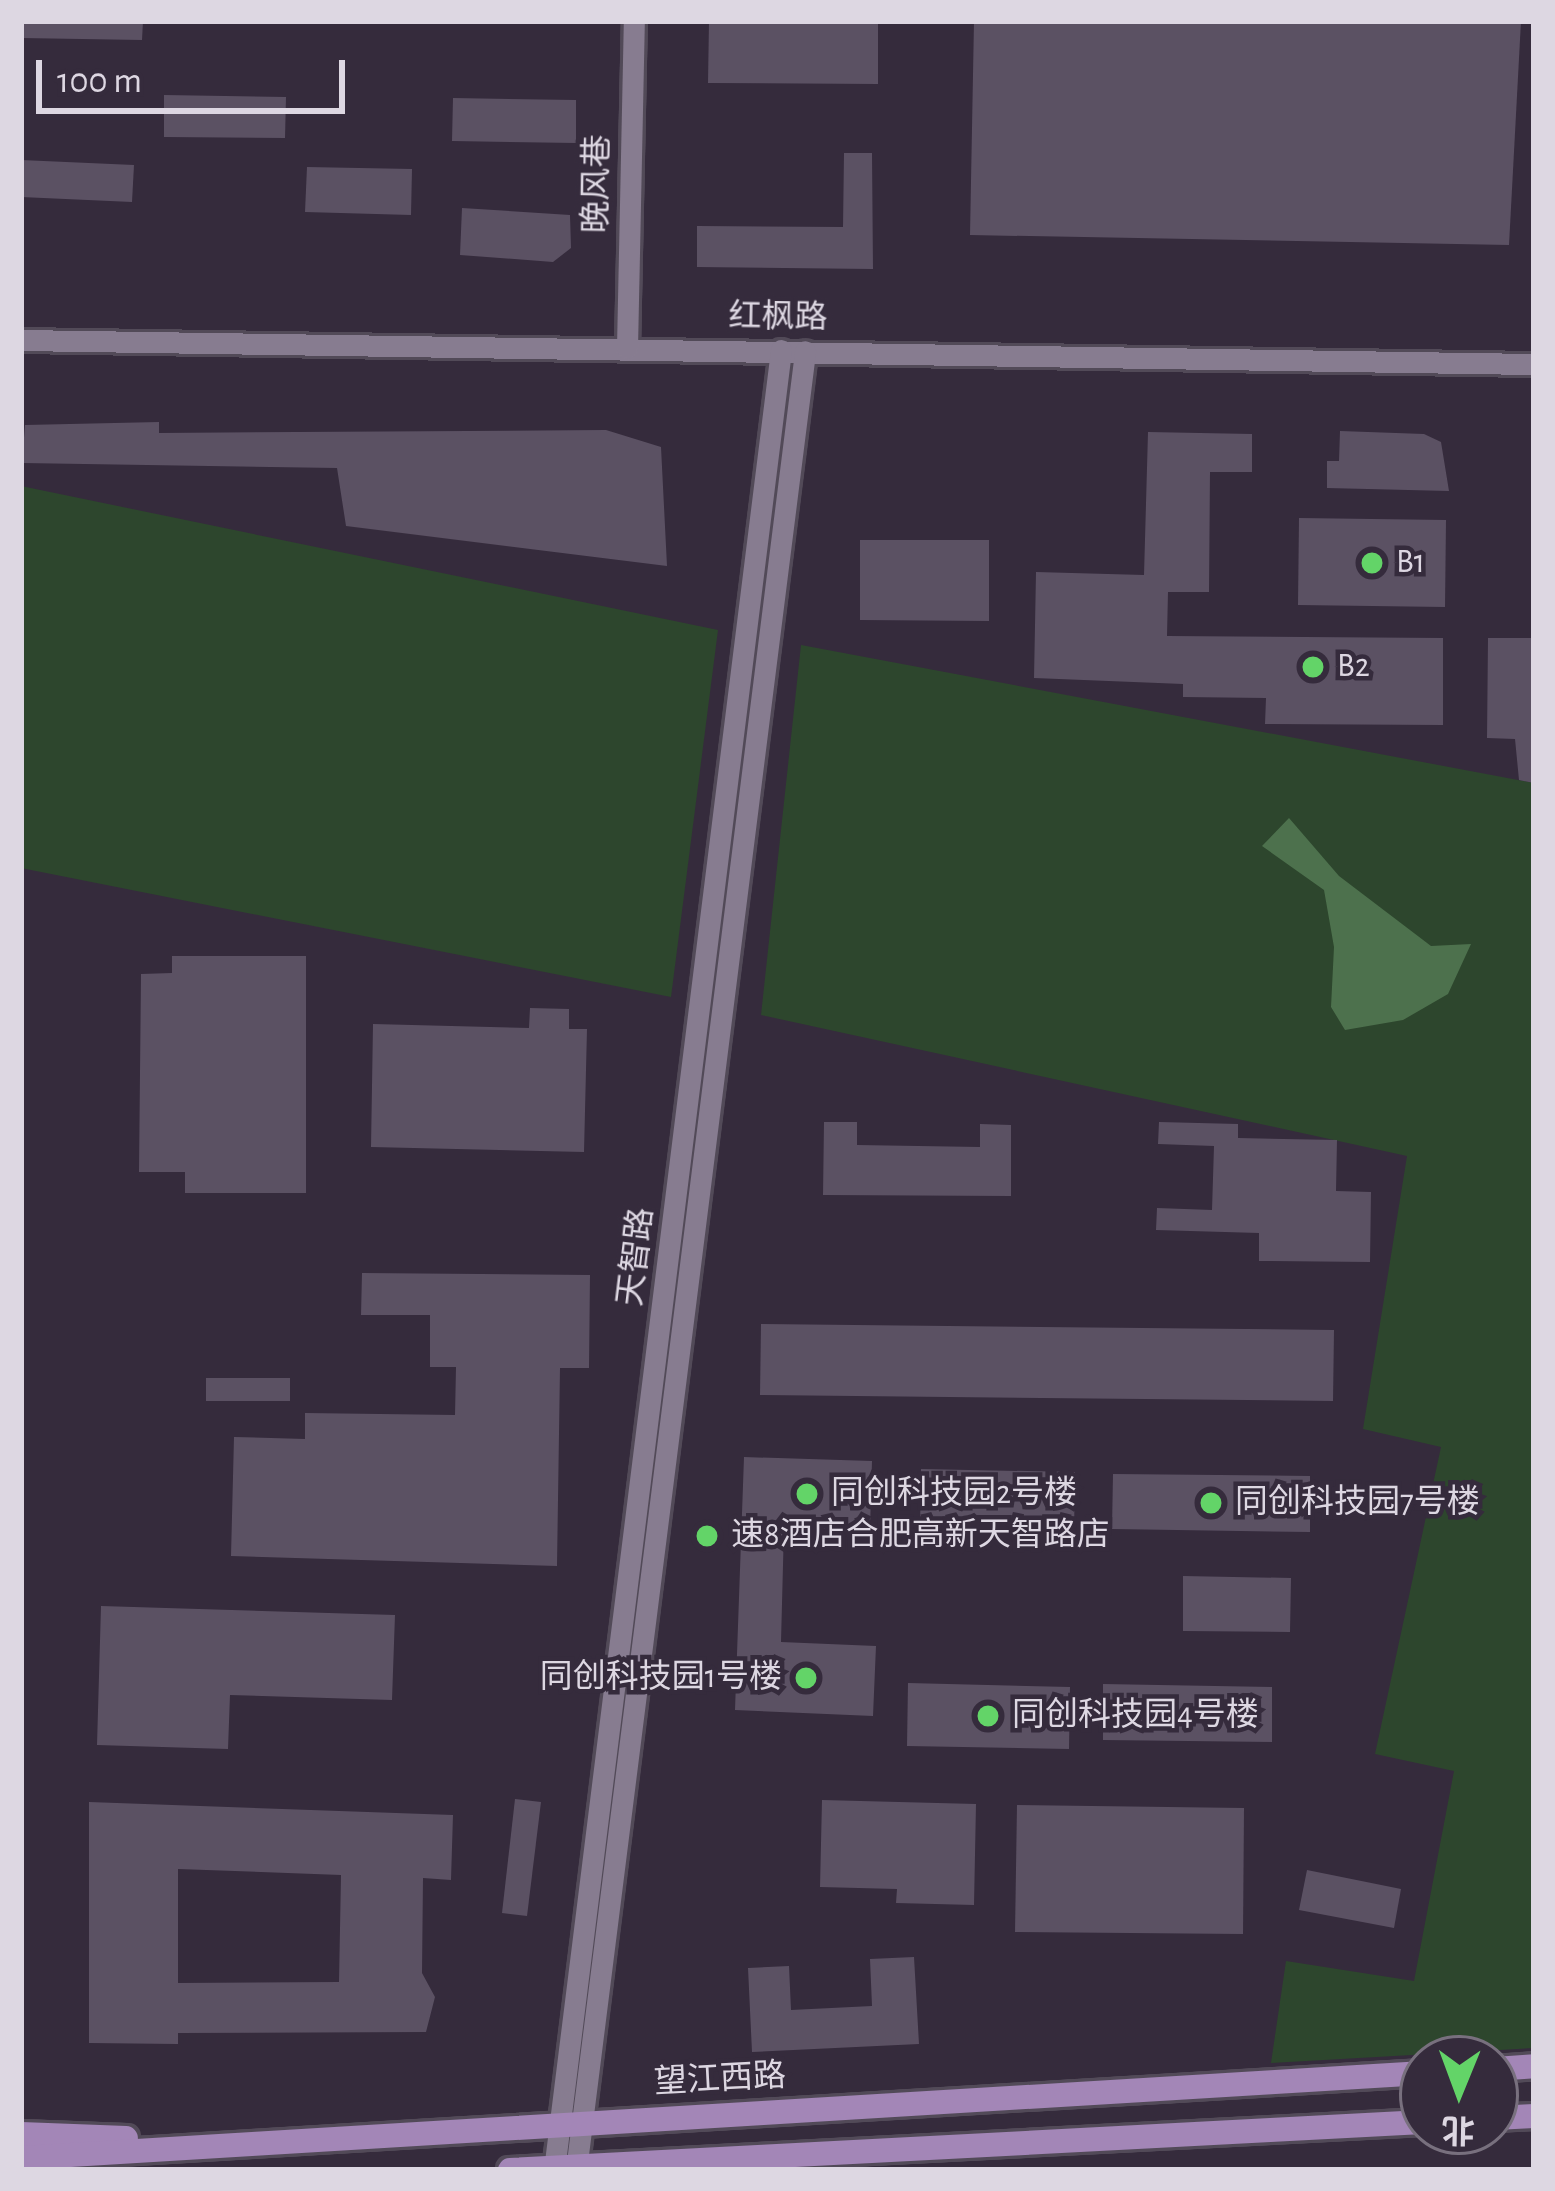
<!DOCTYPE html>
<html>
<head>
<meta charset="utf-8">
<style>
  body { margin:0 }
  #map { position:relative; width:1555px; height:2191px; overflow:hidden; background:#352b3c; font-family:"Alegreya Sans","Noto Sans SC",sans-serif }
  div>[style] { position:absolute }
  .green>* { inset:0; background:#2d462d }
  .water>* { inset:0; background:#4d714d }
  .building>* { inset:0; background:#5b5163 }
  .roads { filter:drop-shadow(3px 0 #524a58) drop-shadow(-3px 0 #524a58) drop-shadow(0 3px #524a58) drop-shadow(0 -3px #524a58) }
  .tertiary>* { height:21px; margin:-10.5px; padding:0 10.5px; transform-origin:10.5px; border-radius:10.5px; background:#877c90 }
  .primary>* { height:24px; margin:-12px; padding:0 12px; transform-origin:12px; border-radius:12px; background:#a386b7 }
  .dots>* { width:33px; height:33px; translate:-50% -50%; box-sizing:border-box; border:6px solid #352b3c; border-radius:50% }
  span { translate:-50% -50%; white-space:nowrap; text-align:center; line-height:1.15; -webkit-text-stroke:9px #352b3c; paint-order:stroke }
  .street-label { font-size:33px; color:#ddd7e2 }
  .poi-label { font-size:33px; color:#ddd7e2 }
  .left { translate:0 -50%; text-align:left }
  .right { translate:-100% -50%; text-align:right }
  .frame { position:absolute; inset:0; border:24px solid #ddd7e2; pointer-events:none }
  .north { position:absolute; left:1399px; top:2035px; width:120px; height:120px; box-sizing:border-box; background:#352b3c; border:3px solid #78707e; border-radius:50%; rotate:181deg; font-size:33px; font-weight:700; line-height:48px; text-align:center; color:#ddd7e2 }
  .north::after { content:''; display:block; margin:auto; width:42px; height:54px; background:#63d468; clip-path:polygon(50% 0,100% 100%,50% 72%,0 100%) }
  .scale { position:absolute; left:36px; top:60px; width:309px; height:54px; box-sizing:border-box; border:6px solid #ddd7e2; border-top:0; padding-left:15px; font-size:36px; line-height:42px; white-space:nowrap; color:#ddd7e2; -webkit-text-stroke:9px #352b3c; paint-order:stroke }
</style>
</head>
<body>
<div id="map">
  <div class="green">
    <div style="clip-path:polygon(21px 486px,718px 630px,671px 997px,21px 868px)"></div>
    <div style="clip-path:polygon(801px 645px,1534px 783px,1534px 2048px,1271px 2063px,1286px 1961px,1414px 1981px,1454px 1771px,1375px 1754px,1441px 1447px,1363px 1429px,1407px 1156px,761px 1015px)"></div>
  </div>
  <div class="water">
    <div style="clip-path:polygon(1289px 818px,1339px 876px,1431px 946px,1471px 944px,1448px 994px,1403px 1020px,1345px 1030px,1331px 1007px,1334px 947px,1324px 890px,1262px 846px)"></div>
  </div>
  <div class="building">
    <div style="clip-path:polygon(21px 21px,143px 21px,142px 40px,21px 38px)"></div>
    <div style="clip-path:polygon(709px 21px,878px 21px,878px 84px,708px 83px)"></div>
    <div style="clip-path:polygon(974px 21px,1521px 21px,1509px 245px,970px 235px)"></div>
    <div style="clip-path:polygon(164px 95px,286px 97px,285px 138px,164px 137px)"></div>
    <div style="clip-path:polygon(453px 98px,576px 100px,576px 143px,452px 141px)"></div>
    <div style="clip-path:polygon(844px 153px,872px 153px,873px 269px,697px 267px,697px 226px,843px 227px)"></div>
    <div style="clip-path:polygon(21px 160px,134px 165px,132px 202px,21px 197px)"></div>
    <div style="clip-path:polygon(307px 167px,412px 169px,411px 215px,305px 212px)"></div>
    <div style="clip-path:polygon(462px 208px,570px 215px,571px 248px,553px 262px,460px 255px)"></div>
    <div style="clip-path:polygon(159px 422px,159px 433px,606px 430px,661px 447px,667px 566px,346px 526px,337px 468px,22px 463px,25px 425px)"></div>
    <div style="clip-path:polygon(1340px 431px,1424px 434px,1441px 442px,1449px 491px,1327px 488px,1327px 461px,1339px 461px)"></div>
    <div style="clip-path:polygon(1148px 432px,1252px 434px,1252px 472px,1210px 472px,1209px 592px,1168px 592px,1167px 636px,1443px 638px,1443px 725px,1265px 724px,1266px 698px,1183px 697px,1183px 684px,1034px 678px,1036px 572px,1144px 575px)"></div>
    <div style="clip-path:polygon(1299px 518px,1446px 520px,1445px 607px,1298px 605px)"></div>
    <div style="clip-path:polygon(860px 540px,989px 540px,989px 621px,860px 620px)"></div>
    <div style="clip-path:polygon(1488px 638px,1534px 638px,1534px 783px,1519px 780px,1515px 739px,1487px 738px)"></div>
    <div style="clip-path:polygon(172px 956px,306px 956px,306px 1193px,185px 1193px,185px 1172px,139px 1172px,141px 974px,172px 973px)"></div>
    <div style="clip-path:polygon(530px 1008px,569px 1009px,569px 1029px,587px 1029px,584px 1152px,371px 1147px,373px 1024px,529px 1028px)"></div>
    <div style="clip-path:polygon(824px 1122px,857px 1122px,857px 1145px,980px 1147px,980px 1124px,1011px 1125px,1011px 1196px,823px 1195px)"></div>
    <div style="clip-path:polygon(1159px 1122px,1238px 1124px,1238px 1138px,1337px 1140px,1336px 1191px,1371px 1192px,1370px 1262px,1259px 1261px,1259px 1233px,1156px 1230px,1157px 1208px,1212px 1210px,1214px 1146px,1158px 1144px)"></div>
    <div style="clip-path:polygon(362px 1273px,590px 1275px,589px 1368px,560px 1368px,557px 1566px,231px 1556px,234px 1437px,305px 1439px,305px 1413px,455px 1415px,456px 1367px,430px 1367px,430px 1315px,361px 1315px)"></div>
    <div style="clip-path:polygon(761px 1324px,1334px 1330px,1333px 1401px,760px 1395px)"></div>
    <div style="clip-path:polygon(206px 1378px,290px 1378px,290px 1401px,206px 1401px)"></div>
    <div style="clip-path:polygon(744px 1457px,872px 1461px,870px 1530px,784px 1527px,781px 1642px,876px 1646px,873px 1716px,735px 1710px)"></div>
    <div style="clip-path:polygon(921px 1469px,1075px 1472px,1074px 1534px,920px 1530px)"></div>
    <div style="clip-path:polygon(1113px 1474px,1310px 1476px,1310px 1532px,1112px 1529px)"></div>
    <div style="clip-path:polygon(1183px 1576px,1291px 1578px,1290px 1632px,1183px 1631px)"></div>
    <div style="clip-path:polygon(101px 1606px,395px 1615px,392px 1700px,230px 1695px,228px 1749px,97px 1745px)"></div>
    <div style="clip-path:polygon(908px 1683px,1070px 1687px,1069px 1749px,907px 1746px)"></div>
    <div style="clip-path:polygon(1103px 1684px,1272px 1687px,1272px 1742px,1103px 1740px)"></div>
    <div style="clip-path:polygon(515px 1799px,541px 1802px,527px 1916px,502px 1913px)"></div>
    <div style="clip-path:polygon(822px 1800px,976px 1804px,974px 1905px,896px 1903px,897px 1889px,820px 1887px)"></div>
    <div style="clip-path:polygon(evenodd,89px 1802px,453px 1815px,451px 1880px,423px 1878px,422px 1973px,435px 1997px,426px 2032px,178px 2033px,178px 2044px,89px 2043px,89px 1802px,178px 1869px,341px 1875px,339px 1982px,178px 1983px,178px 1869px)"></div>
    <div style="clip-path:polygon(1017px 1805px,1244px 1808px,1243px 1934px,1015px 1932px)"></div>
    <div style="clip-path:polygon(1307px 1870px,1401px 1889px,1394px 1928px,1299px 1910px)"></div>
    <div style="clip-path:polygon(914px 1957px,919px 2044px,752px 2052px,748px 1968px,789px 1966px,791px 2010px,872px 2006px,870px 1959px)"></div>
  </div>
  <div class="roads">
    <div class="tertiary">
      <div style="left:21px;top:340px;width:1513px;rotate:0.91deg"></div>
      <div style="left:627px;top:348px;width:327px;rotate:-88.8deg"></div>
      <div style="left:554px;top:2170px;width:1834px;rotate:-82.89deg"></div>
      <div style="left:576px;top:2170px;width:1833px;rotate:-82.82deg"></div>
    </div>
    <div class="primary">
      <div style="left:1495px;top:2069px;width:39px;rotate:-4deg"></div>
      <div style="left:1495px;top:2118px;width:39px;rotate:-3deg"></div>
      <div style="left:21px;top:2134px;width:105px;rotate:2.2deg"></div>
      <div style="left:21px;top:2158px;width:1405px;rotate:-3.47deg"></div>
      <div style="left:510px;top:2170px;width:914px;rotate:-3.01deg"></div>
    </div>
  </div>
  <div class="dots">
    <div style="left:1372px;top:563px;background:#63d468"></div>
    <div style="left:1313px;top:667px;background:#63d468"></div>
    <div style="left:807px;top:1494px;background:#63d468"></div>
    <div style="left:1211px;top:1503px;background:#63d468"></div>
    <div style="left:707px;top:1536px;background:#63d468"></div>
    <div style="left:806px;top:1678px;background:#63d468"></div>
    <div style="left:988px;top:1716px;background:#63d468"></div>
  </div>
  <div class="street-label">
    <span style="left:598px;top:184px;rotate:-89deg">晚风巷</span>
    <span style="left:778px;top:318px;rotate:1deg">红枫路</span>
    <span style="left:637px;top:1257px;rotate:-83deg">天智路</span>
    <span style="left:720px;top:2080px;rotate:-3deg">望江西路</span>
  </div>
  <div class="poi-label">
    <span class="left" style="left:1396px;top:563px">B1</span>
    <span class="left" style="left:1337px;top:667px">B2</span>
    <span class="left" style="left:831px;top:1494px">同创科技园2号楼</span>
    <span class="left" style="left:1235px;top:1503px">同创科技园7号楼</span>
    <span class="left" style="left:731px;top:1536px">速8酒店合肥高新天智路店</span>
    <span class="right" style="left:782px;top:1678px">同创科技园1号楼</span>
    <span class="left" style="left:1012px;top:1716px">同创科技园4号楼</span>
  </div>
  <div class="frame"></div>
  <div class="north">北</div>
  <div class="scale">100 m</div>
</div>
</body>
</html>
